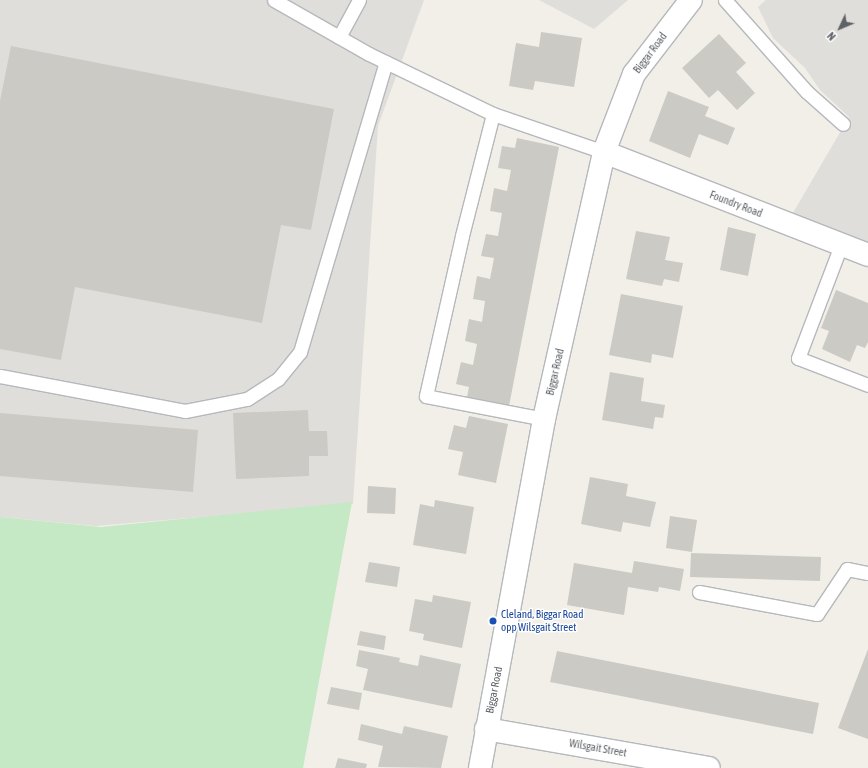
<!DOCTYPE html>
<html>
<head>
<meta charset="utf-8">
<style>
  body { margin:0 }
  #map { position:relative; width:868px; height:768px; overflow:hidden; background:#f1efe8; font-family:"Asap Condensed",sans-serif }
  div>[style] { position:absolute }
  .industrial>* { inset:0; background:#e0deda }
  .green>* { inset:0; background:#c5e8c5 }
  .building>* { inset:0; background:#cccac5 }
  .roads { filter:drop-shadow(1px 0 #b5b8bc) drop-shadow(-1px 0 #b5b8bc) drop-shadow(0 1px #b5b8bc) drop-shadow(0 -1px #b5b8bc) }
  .service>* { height:13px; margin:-6.5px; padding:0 6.5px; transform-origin:6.5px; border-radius:6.5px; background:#fff }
  .minor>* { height:22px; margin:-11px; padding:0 11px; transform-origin:11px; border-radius:11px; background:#fff }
  .tertiary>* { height:22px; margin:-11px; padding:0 11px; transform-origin:11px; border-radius:11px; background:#fff }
  .dots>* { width:11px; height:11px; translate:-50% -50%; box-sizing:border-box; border:2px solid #fff; border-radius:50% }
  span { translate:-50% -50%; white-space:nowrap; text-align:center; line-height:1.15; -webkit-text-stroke:3px #fff; paint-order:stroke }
  .street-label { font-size:11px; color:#5f6368 }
  .transit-label { font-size:11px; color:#164399 }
  .left { translate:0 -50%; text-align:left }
  .north { position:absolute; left:820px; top:8px; width:40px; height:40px; -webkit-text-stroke:3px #fff; paint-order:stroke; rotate:226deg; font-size:11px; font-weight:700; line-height:16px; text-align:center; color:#5f6368 }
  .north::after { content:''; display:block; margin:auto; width:14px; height:18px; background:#5f6368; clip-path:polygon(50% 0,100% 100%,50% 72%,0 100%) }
</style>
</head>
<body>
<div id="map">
  <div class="industrial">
    <div style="clip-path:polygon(0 0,424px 0,378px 126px,353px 504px,96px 526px,0 517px)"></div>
    <div style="clip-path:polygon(539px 0,628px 0,594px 29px)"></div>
    <div style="clip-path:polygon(766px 0,868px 0,868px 249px,790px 218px,849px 117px,820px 90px,805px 68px,773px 38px,758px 7px)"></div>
  </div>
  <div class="green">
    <div style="clip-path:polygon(352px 502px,303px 768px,0 768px,0 517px,101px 527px)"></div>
  </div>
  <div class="building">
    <div style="clip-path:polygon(541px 32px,582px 38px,574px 87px,535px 81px,533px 90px,509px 86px,516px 43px,539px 47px)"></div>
    <div style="clip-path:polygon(719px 34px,746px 63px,736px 72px,755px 93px,737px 110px,718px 90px,709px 98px,682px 68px)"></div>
    <div style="clip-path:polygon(11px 46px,334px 109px,311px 230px,281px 225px,262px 323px,75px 287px,61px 360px,0 349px,0 101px)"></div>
    <div style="clip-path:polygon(668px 91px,709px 107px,705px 116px,735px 128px,728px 145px,699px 134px,690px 158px,649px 141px)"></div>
    <div style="clip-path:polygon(517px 138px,559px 147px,509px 406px,467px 397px,469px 387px,456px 384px,461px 362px,473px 365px,477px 344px,465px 341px,469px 319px,482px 322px,485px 301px,473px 299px,477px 276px,490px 279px,494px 258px,481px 256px,486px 234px,498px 236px,502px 213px,490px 211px,494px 188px,507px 191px,511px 170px,498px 168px,502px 146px,515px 148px)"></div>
    <div style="clip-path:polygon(728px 227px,756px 234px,748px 276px,720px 270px)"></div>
    <div style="clip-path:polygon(636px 231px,670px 237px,665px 260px,683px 263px,679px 282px,664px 279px,662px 286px,626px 279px)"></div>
    <div style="clip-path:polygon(836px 290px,868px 303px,868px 342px,865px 348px,857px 345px,850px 362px,822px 349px,829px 331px,821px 328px)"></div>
    <div style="clip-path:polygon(621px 294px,683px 306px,673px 358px,652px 354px,651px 363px,609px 355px)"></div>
    <div style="clip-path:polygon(610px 372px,644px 378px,641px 401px,665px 405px,663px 418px,655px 417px,653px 429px,602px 420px)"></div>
    <div style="clip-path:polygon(308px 410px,309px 431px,327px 431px,328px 456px,309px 456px,309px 476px,236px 479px,233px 413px)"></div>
    <div style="clip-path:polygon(0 413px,198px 430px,193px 492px,0 476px)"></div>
    <div style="clip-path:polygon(469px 416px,508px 424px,496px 483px,458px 475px,463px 452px,448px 449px,454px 425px,466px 428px)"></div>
    <div style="clip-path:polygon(590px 477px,628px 484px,626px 496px,656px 502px,650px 527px,623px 522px,621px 532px,581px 524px)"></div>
    <div style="clip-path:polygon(368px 486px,396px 488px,395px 514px,367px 513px)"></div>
    <div style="clip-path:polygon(435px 500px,474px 507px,466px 554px,413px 545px,420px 504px,434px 507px)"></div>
    <div style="clip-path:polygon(670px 516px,697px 520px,692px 552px,666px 548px)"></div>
    <div style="clip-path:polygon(691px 553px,821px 557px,820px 581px,690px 577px)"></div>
    <div style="clip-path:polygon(634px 561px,684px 569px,680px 591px,659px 587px,658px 592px,628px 587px,624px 615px,567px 605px,574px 563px,632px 573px)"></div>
    <div style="clip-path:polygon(369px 562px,400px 567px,397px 587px,365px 582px)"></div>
    <div style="clip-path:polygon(433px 595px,471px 602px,462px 648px,423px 640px,424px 634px,409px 631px,415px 599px,432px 602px)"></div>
    <div style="clip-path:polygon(360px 631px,386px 636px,384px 650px,357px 645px)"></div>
    <div style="clip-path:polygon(868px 649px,868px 739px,838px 728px)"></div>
    <div style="clip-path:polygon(359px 650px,400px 658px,399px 662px,418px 666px,420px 655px,461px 664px,452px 708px,363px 690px,368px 669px,356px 666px)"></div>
    <div style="clip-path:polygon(557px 651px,819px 703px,813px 734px,550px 682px)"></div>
    <div style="clip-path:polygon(331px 687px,362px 693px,359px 710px,327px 704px)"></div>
    <div style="clip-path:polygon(361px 724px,402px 734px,404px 726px,448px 736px,441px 768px,378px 767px,383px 746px,358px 740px)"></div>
    <div style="clip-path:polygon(338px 758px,367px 764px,366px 768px,335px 768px)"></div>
  </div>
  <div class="roads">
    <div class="service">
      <div style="left:274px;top:0;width:109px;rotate:29.6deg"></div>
      <div style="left:369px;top:54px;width:138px;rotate:25.8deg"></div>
      <div style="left:493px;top:114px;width:126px;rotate:104.3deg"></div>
      <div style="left:462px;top:236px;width:164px;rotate:102.7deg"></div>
      <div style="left:426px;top:396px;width:120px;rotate:11deg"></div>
      <div style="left:725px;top:0;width:123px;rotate:48.3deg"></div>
      <div style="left:807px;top:92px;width:48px;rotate:41.6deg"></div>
      <div style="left:339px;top:37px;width:42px;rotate:-61.6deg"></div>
      <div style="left:493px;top:114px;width:117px;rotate:18.9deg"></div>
      <div style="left:841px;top:245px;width:121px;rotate:110.8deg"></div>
      <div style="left:798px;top:358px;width:75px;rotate:21.1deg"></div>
      <div style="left:0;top:376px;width:188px;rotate:10.7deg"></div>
      <div style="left:185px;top:411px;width:63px;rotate:-11deg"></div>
      <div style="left:247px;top:399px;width:37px;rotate:-33deg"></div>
      <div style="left:278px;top:379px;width:35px;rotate:-51deg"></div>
      <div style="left:300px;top:352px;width:302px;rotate:-73.5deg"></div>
      <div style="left:699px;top:592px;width:120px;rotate:10.6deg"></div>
      <div style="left:817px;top:614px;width:54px;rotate:-56.3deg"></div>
      <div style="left:847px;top:569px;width:21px;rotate:11deg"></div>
    </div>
    <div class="minor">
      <div style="left:604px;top:152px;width:283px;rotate:21.3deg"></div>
      <div style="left:486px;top:729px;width:226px;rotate:9.9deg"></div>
    </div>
    <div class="tertiary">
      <div style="left:480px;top:768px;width:355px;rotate:-79.6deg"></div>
      <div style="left:544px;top:419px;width:274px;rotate:-77.3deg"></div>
      <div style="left:604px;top:152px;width:84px;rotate:-69deg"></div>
      <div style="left:634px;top:74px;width:93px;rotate:-52.4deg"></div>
    </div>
  </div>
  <div class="dots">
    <div style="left:493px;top:621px;background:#1a4fb4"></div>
  </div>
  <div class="street-label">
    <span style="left:650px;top:53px;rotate:-53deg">Biggar Road</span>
    <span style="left:736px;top:204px;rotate:21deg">Foundry Road</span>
    <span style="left:555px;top:372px;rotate:-77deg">Biggar Road</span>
    <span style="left:494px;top:690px;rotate:-79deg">Biggar Road</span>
    <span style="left:598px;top:748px;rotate:10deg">Wilsgait Street</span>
  </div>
  <div class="transit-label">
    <span class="left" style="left:501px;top:621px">Cleland, Biggar Road<br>opp Wilsgait Street</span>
  </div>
  <div class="north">N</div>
</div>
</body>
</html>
